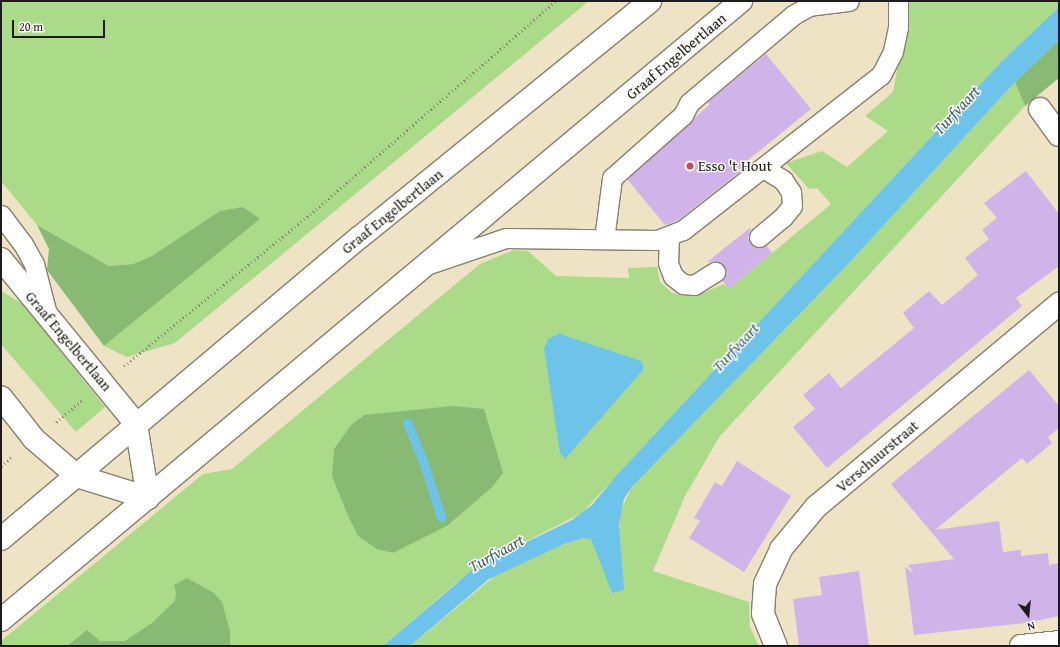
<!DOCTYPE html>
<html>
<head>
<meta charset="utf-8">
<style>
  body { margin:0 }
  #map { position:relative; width:1060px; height:647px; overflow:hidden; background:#eee4c5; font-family:"Gentium Book Plus",serif }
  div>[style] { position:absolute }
  .green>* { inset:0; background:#abda88 }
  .forest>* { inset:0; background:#88ba74 }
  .water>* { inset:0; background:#6ec3eb }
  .stream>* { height:9px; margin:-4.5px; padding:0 4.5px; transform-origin:4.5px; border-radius:4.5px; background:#6ec3eb }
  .building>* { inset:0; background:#cfb3e9 }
  .path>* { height:2.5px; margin-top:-1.25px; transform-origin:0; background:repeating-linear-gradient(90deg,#858070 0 1px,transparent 0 4px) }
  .roads { filter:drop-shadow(1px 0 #858070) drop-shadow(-1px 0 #858070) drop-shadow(0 1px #858070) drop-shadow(0 -1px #858070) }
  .service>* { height:19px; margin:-9.5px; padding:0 9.5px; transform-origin:9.5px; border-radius:9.5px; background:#fff }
  .minor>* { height:22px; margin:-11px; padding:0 11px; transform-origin:11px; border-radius:11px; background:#fff }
  .primary>* { height:22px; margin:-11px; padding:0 11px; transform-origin:11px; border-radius:11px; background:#fff }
  .dots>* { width:11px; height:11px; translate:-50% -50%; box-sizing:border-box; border:2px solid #fdfcf7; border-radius:50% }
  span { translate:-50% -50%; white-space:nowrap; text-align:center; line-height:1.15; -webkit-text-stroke:3px #fdfcf7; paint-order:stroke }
  .street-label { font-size:15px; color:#1c1c1c }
  .poi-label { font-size:15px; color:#1c1c1c }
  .left { translate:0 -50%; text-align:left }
  .water-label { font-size:16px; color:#3d5f6f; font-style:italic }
  .frame { position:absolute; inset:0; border:2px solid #1c1c1c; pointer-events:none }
  .north { position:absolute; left:1008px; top:595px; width:40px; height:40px; -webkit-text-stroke:3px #fdfcf7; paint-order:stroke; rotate:164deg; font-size:11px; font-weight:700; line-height:16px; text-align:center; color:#1c1c1c }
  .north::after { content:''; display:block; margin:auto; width:14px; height:18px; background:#1c1c1c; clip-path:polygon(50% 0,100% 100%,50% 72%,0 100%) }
  .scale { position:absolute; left:12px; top:20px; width:93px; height:18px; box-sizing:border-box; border:2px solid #1c1c1c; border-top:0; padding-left:5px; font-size:12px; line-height:14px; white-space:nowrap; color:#1c1c1c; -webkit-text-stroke:3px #fdfcf7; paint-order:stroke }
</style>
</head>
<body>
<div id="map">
  <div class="green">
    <div style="clip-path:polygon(1px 1px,589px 1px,175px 343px,127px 357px,104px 346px,260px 219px,181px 238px,152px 256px,133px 264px,109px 266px,37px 225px,1px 181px)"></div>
    <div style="clip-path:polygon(evenodd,910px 1px,1059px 1px,1059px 7px,1001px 62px,582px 513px,501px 554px,456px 583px,383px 646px,1px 646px,1px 641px,203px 474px,232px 469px,480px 264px,514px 250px,528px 251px,556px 276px,629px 278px,628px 268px,657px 267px,660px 282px,672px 293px,685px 296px,703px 293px,724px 284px,729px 289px,831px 204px,817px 188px,809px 189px,786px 163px,822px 151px,847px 167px,888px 131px,865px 116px,893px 92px,910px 1px,332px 476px,447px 526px,393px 553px,358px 536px,332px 476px)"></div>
    <div style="clip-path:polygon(1015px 82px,1025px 106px,720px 436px,685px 496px,653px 571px,749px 602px,750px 627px,759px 646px,410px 646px,496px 575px,564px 544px,584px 538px,619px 537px,620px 513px,631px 488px,851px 261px)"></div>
    <div style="clip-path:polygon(1px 291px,23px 304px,105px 407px,76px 432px,1px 344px)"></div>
  </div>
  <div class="forest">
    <div style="clip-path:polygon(1059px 40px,1059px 78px,1025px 106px,1015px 82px)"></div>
    <div style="clip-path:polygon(243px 207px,260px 219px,104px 346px,47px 270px,49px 249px,37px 225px,109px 266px,133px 264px,152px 256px,220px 211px)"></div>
    <div style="clip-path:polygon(453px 406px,484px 409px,503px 473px,492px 487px,447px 526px,393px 553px,377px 549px,358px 536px,346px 511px,332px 476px,334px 449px,351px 425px,364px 415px)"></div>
    <div style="clip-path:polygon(187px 578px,214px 593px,222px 602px,230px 631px,230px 646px,67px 646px,87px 630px,100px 641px,125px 641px,152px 623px,175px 601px,176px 593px,174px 585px)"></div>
  </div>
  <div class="water">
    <div style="clip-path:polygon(1059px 7px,1059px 40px,1015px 82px,851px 261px,631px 488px,624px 499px,619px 525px,624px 590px,612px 593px,591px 539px,584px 538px,564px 544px,489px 579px,410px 646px,383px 646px,477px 566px,572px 520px,592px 505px,616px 476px,1001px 62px)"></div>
    <div style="clip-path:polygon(560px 334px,641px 361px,643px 365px,643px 370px,565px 459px,560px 453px,544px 348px,549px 338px)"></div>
  </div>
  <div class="stream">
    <div style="left:407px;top:422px;width:45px;rotate:68deg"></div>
    <div style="left:424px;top:464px;width:56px;rotate:72.2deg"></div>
  </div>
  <div class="building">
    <div style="clip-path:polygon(766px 54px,811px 109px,748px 160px,751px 163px,678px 220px,665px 225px,627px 179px,710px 104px,708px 102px)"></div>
    <div style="clip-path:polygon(1026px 171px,1059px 214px,1059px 266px,1016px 298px,1022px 306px,827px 468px,793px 427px,815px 409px,803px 395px,829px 373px,841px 388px,914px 328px,903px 313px,929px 291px,942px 305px,978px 275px,965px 258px,989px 239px,982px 230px,997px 218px,984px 203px)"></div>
    <div style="clip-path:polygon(751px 227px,748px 238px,751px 244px,760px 248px,766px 245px,772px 253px,729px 289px,722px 280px,726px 272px,724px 266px,715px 261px,707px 262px)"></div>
    <div style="clip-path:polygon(1029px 370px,1059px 406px,1059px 428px,1048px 437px,1052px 443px,1027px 464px,1022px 458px,935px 530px,999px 521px,1003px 552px,1021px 550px,1021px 556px,1048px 553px,1049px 565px,1059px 563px,1059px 616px,1026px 623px,914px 635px,905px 567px,914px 573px,908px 565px,954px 559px,891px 484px)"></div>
    <div style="clip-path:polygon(737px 461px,791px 496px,744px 572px,689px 538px,700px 521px,694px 518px,715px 482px,722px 486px)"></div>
    <div style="clip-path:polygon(859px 571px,869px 646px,799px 646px,793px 599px,822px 595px,819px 577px)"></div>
  </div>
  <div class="path">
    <div style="left:124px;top:366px;width:244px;rotate:-39.2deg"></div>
    <div style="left:313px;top:212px;width:322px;rotate:-41deg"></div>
    <div style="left:56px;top:422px;width:33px;rotate:-40deg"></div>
    <div style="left:1px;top:466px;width:16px;rotate:-40deg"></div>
  </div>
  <div class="roads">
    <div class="service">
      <div style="left:1px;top:215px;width:36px;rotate:53deg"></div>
      <div style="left:23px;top:244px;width:23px;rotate:61deg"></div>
      <div style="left:34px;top:264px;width:52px;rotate:75.4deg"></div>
      <div style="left:669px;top:236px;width:27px;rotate:92deg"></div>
      <div style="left:668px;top:263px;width:14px;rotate:69deg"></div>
      <div style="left:673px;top:276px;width:13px;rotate:39deg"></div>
      <div style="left:683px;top:284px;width:11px;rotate:5deg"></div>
      <div style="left:694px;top:285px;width:25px;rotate:-32deg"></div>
      <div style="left:759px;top:237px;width:31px;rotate:-40deg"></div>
      <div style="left:783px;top:217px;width:14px;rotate:-51deg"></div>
      <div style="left:792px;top:206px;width:14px;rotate:-94deg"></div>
      <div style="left:791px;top:192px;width:14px;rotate:-124deg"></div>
      <div style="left:783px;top:180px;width:23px;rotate:-149deg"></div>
      <div style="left:604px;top:239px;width:62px;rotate:-82.5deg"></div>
      <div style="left:612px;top:178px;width:95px;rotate:-41.6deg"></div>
      <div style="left:683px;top:115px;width:13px;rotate:-63deg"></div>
      <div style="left:689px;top:103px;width:136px;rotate:-40.2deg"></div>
      <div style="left:793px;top:15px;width:18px;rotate:-29deg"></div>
      <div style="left:809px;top:6px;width:40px;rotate:-7.1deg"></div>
      <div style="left:429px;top:264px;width:81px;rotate:-18.7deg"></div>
      <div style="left:506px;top:238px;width:151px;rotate:0.8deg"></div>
      <div style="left:657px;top:240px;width:28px;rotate:-21deg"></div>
      <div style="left:683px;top:230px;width:251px;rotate:-38.1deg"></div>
      <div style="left:881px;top:75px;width:27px;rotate:-63deg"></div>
      <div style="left:893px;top:51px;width:25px;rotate:-78deg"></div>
      <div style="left:898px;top:27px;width:26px;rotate:-90deg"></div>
    </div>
    <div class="minor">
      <div style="left:1040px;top:109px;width:32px;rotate:54deg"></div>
      <div style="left:1px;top:259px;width:213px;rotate:50.7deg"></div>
      <div style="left:136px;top:424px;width:75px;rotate:80.8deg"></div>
      <div style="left:148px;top:498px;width:74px;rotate:-162.8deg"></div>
      <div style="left:77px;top:476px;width:57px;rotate:-139.3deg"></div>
      <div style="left:34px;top:439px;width:53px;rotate:-128.2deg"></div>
      <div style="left:776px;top:646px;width:35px;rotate:-112deg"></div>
      <div style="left:763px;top:613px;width:29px;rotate:-86deg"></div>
      <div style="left:765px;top:584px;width:38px;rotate:-65deg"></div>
      <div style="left:781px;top:549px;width:55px;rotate:-50.2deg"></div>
      <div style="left:816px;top:507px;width:317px;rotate:-39.9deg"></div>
      <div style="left:1021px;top:646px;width:38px;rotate:-6deg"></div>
    </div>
    <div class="primary">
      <div style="left:1px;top:539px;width:469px;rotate:-40.1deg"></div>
      <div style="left:360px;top:237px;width:374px;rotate:-39.1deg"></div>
      <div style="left:1px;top:620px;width:965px;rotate:-39.91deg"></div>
    </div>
  </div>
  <div class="dots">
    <div style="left:690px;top:166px;background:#d1495b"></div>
  </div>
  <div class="street-label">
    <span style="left:676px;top:56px;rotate:-40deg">Graaf Engelbertlaan</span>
    <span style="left:392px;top:211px;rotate:-39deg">Graaf Engelbertlaan</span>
    <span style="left:69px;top:341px;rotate:50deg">Graaf Engelbertlaan</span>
    <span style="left:877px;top:456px;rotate:-40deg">Verschuurstraat</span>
  </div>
  <div class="poi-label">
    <span class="left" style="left:698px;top:166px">Esso 't Hout</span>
  </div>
  <div class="water-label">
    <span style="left:956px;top:110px;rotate:-47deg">Turfvaart</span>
    <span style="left:735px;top:347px;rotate:-47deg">Turfvaart</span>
    <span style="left:496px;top:553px;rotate:-29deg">Turfvaart</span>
  </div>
  <div class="frame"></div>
  <div class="north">N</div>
  <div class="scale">20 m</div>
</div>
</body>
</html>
